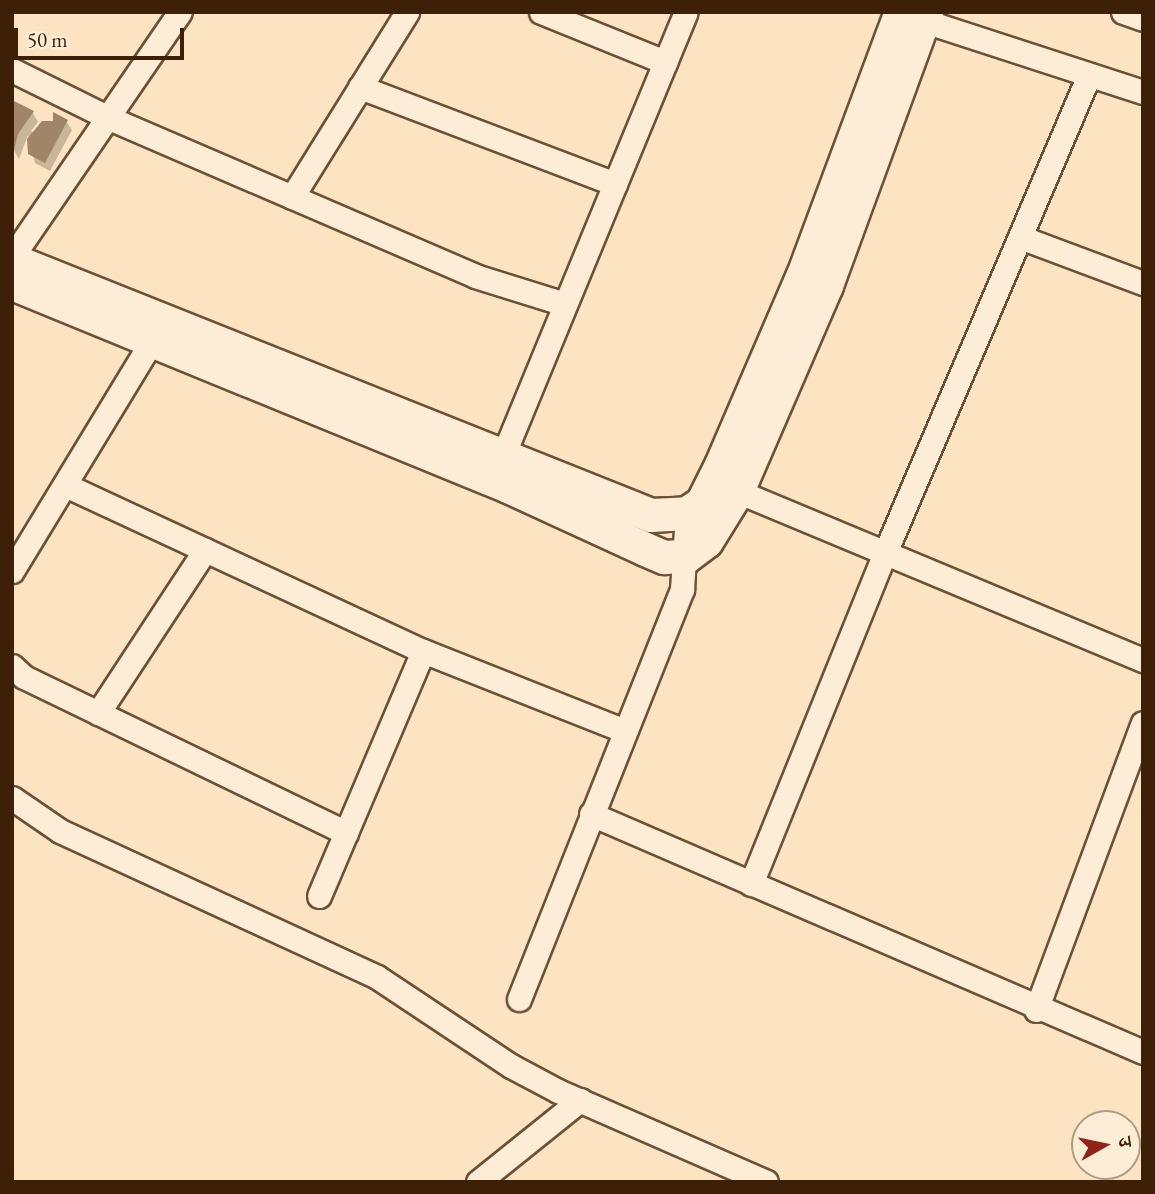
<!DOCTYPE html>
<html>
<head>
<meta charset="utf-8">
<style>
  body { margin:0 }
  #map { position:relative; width:1155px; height:1194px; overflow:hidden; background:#fce3c1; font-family:"EB Garamond","Noto Serif Devanagari",serif }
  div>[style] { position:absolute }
  .shadow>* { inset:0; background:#0003 }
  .building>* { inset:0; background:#a08568 }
  .roads { filter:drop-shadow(2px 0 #6d5136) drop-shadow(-2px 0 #6d5136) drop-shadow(0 2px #6d5136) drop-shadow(0 -2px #6d5136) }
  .street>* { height:23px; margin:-11.5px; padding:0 11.5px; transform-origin:11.5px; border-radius:11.5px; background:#fdedd7 }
  .secondary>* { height:33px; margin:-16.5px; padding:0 16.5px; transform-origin:16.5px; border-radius:16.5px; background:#fdedd7 }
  span { translate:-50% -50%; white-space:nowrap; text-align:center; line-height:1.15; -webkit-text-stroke:6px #fdedd7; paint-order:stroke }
  .frame { position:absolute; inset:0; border:14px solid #3d2007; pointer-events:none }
  .north { position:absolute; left:1071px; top:1110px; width:70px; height:70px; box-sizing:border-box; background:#fdedd7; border:2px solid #b09b84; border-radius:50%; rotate:81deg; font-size:19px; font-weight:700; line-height:28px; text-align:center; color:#3d2007 }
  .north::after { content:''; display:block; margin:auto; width:24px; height:32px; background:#8f2418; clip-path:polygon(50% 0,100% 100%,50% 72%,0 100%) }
  .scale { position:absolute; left:14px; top:28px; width:170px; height:32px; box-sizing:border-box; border:4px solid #3d2007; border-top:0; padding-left:9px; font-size:21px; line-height:24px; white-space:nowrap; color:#3d2007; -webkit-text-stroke:5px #fdedd7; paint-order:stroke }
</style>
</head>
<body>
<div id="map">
  <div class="shadow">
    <div style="clip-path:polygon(12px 103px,33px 113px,38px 122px,31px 131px,37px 134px,66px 121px,72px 130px,50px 171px,35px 163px,28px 135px,19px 159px,12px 147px)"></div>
  </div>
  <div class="building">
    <div style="clip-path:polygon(12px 100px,34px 111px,18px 134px,12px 158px)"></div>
    <div style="clip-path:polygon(53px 112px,68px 120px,45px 163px,28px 154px,27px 139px,42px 121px,53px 121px)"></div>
  </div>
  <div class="roads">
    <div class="street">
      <div style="left:541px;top:12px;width:134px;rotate:22deg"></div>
      <div style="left:1123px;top:12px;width:21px;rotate:19deg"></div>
      <div style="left:909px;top:16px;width:246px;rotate:18deg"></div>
      <div style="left:12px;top:70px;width:108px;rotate:26.3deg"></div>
      <div style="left:109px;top:118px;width:399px;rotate:23.3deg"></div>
      <div style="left:475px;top:276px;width:94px;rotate:17.3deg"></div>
      <div style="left:360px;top:87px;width:273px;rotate:20.8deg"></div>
      <div style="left:292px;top:197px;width:218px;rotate:-58.1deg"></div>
      <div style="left:1020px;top:237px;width:131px;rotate:20.5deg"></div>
      <div style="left:12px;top:257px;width:297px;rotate:-55.6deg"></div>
      <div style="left:502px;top:458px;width:482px;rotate:-67.6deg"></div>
      <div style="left:65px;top:485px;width:395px;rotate:24.9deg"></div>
      <div style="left:423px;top:651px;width:215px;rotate:21.6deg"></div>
      <div style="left:737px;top:491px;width:440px;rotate:22.6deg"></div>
      <div style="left:12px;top:571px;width:269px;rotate:-58.7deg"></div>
      <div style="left:12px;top:666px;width:16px;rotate:43deg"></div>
      <div style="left:24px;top:677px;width:358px;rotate:25.8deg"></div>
      <div style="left:98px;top:713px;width:195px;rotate:-56.7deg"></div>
      <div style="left:12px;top:798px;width:58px;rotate:34.5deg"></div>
      <div style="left:60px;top:831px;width:349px;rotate:24.7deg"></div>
      <div style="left:377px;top:977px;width:161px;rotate:33.6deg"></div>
      <div style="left:511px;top:1066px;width:53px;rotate:28deg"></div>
      <div style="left:558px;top:1091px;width:227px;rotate:23.6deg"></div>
      <div style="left:591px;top:814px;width:601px;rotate:23.32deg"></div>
      <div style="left:751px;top:884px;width:355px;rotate:-68deg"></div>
      <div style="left:884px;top:555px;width:522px;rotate:-66.87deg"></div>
      <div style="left:319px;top:896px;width:266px;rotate:-67deg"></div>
      <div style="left:519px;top:999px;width:441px;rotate:-68.3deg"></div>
      <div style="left:682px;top:589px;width:76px;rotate:-86.2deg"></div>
      <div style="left:1036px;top:1010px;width:306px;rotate:-69.6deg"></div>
      <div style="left:478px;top:1182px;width:131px;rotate:-38.8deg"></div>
    </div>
    <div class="secondary">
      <div style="left:12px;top:260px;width:688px;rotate:21.76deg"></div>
      <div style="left:651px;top:515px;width:36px;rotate:-3deg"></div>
      <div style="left:687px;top:513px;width:18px;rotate:-34deg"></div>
      <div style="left:702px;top:503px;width:42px;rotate:-63.4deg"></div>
      <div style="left:721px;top:465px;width:207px;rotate:-66.7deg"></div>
      <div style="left:803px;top:275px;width:281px;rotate:-69.6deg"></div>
      <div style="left:12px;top:283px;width:536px;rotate:22.26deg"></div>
      <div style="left:508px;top:486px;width:151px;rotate:24.7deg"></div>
      <div style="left:645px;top:549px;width:21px;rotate:23deg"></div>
      <div style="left:664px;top:557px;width:22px;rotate:-3deg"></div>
      <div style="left:686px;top:556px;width:25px;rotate:-37deg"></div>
      <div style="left:706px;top:541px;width:59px;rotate:-58.2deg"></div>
      <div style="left:737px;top:491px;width:224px;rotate:-66.6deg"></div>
      <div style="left:826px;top:285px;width:291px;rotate:-69.9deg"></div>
    </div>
  </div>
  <div class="frame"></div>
  <div class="north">उ</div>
  <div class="scale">50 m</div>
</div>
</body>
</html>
